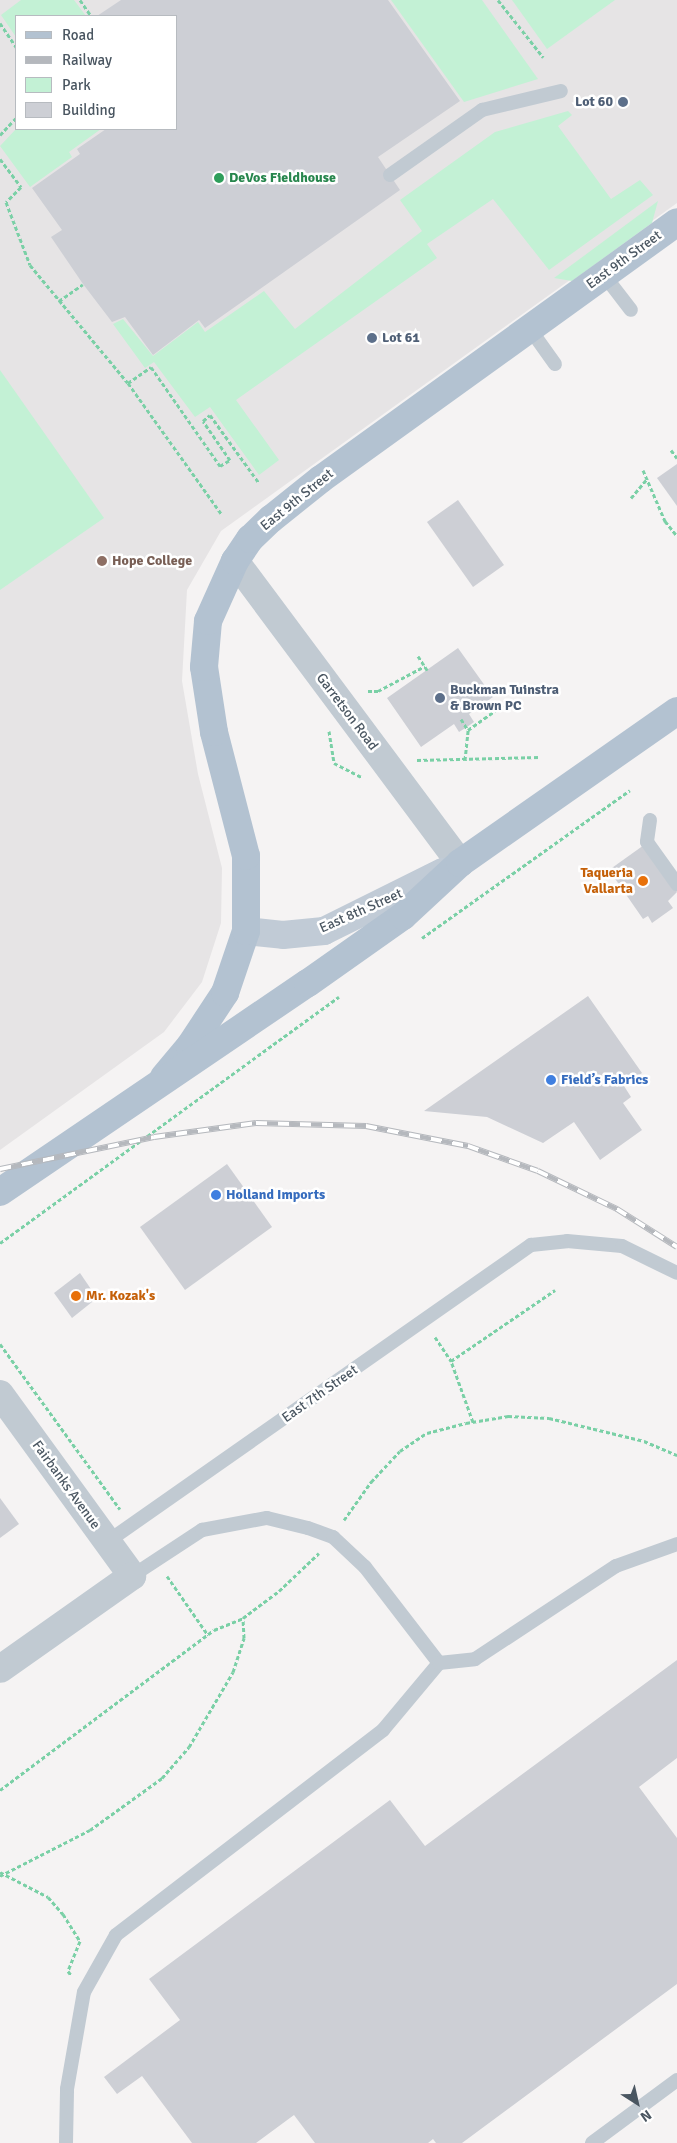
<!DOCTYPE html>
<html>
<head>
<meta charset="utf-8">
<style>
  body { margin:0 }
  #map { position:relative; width:677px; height:2143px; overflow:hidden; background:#f5f3f3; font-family:Signika,sans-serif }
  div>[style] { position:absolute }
  .education>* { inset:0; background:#e6e4e5 }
  .green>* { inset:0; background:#c3f1d5 }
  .building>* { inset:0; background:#cdcfd5 }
  .path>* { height:3px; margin-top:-1.5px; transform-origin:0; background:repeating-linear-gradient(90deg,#7ad0a6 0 4px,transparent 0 6.5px) }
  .lane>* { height:14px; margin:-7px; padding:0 7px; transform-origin:7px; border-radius:7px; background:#c1cad2 }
  .street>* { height:28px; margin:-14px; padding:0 14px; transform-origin:14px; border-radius:14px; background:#c1cad2 }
  .secondary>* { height:28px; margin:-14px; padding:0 14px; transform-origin:14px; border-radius:14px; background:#c1cbd6 }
  .primary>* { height:28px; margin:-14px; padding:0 14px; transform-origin:14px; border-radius:14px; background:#b3c2d1 }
  .rail>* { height:5.5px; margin-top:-2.75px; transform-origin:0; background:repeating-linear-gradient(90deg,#fff 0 11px,#b5b8bd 0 22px); box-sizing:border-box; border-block:1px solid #b5b8bd }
  .dots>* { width:14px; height:14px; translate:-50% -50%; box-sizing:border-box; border:2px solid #fff; border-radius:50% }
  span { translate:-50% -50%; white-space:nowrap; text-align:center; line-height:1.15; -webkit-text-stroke:5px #fff; paint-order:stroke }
  .service-label { font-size:14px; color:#4e5e75; font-weight:700 }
  .right { translate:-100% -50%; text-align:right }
  .left { translate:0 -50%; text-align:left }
  .leisure-label { font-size:14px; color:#27864d; font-weight:700 }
  .street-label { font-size:14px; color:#4a5661 }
  .education-label { font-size:14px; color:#785e54; font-weight:700 }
  .food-label { font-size:14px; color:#c56008; font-weight:700 }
  .shop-label { font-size:14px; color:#366cbe; font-weight:700 }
  .legend { position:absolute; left:15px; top:15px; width:162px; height:115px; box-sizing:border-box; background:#fff; border:1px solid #b7bbc0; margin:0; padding:6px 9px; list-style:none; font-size:15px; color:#4a5661 }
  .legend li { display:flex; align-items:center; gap:10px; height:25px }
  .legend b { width:25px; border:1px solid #b7bbc0 }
  .north { position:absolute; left:612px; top:2078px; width:50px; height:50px; -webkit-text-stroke:4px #fff; paint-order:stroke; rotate:145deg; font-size:14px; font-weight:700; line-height:20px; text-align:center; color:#4a5661 }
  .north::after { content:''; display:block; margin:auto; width:18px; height:22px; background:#4a5661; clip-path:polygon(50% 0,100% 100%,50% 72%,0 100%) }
</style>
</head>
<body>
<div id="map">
  <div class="education">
    <div style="clip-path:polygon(evenodd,0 0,677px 0,677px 203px,221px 531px,187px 590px,182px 681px,198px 774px,222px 868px,221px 923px,202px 982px,164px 1032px,0 1150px,0 0,16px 16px,176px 16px,176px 129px,16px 129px,16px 16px)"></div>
  </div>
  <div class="green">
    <div style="clip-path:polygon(21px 0,74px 0,86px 16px,16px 16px,16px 37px,1px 15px)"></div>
    <div style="clip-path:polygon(391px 0,482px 0,538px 79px,464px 102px)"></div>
    <div style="clip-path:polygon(512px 0,615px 0,547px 49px)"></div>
    <div style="clip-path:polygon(568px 111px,572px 115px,558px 126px,611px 199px,640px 180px,653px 195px,549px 270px,493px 199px,427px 244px,437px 258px,236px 400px,279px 460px,259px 475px,210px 407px,195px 417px,154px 362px,145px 368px,113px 324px,123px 319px,153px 356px,198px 322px,205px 332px,264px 291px,295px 329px,422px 231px,400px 200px,495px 132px)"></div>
    <div style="clip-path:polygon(16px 129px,101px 129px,69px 152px,72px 157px,30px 187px,0 146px)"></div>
    <div style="clip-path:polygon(658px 201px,652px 223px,572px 281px,554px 278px)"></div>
    <div style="clip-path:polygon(0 370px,104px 518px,0 590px)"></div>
  </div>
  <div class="building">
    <div style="clip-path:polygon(121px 0,388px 0,460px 101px,378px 157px,400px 190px,205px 328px,199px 320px,153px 355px,125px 317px,112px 322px,83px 284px,51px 237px,62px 230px,32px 188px,80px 154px,77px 149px,106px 129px,176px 129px,176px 16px,97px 16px)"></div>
    <div style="clip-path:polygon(677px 464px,677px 506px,657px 478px)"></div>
    <div style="clip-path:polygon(458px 500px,504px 565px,473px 587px,427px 522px)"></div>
    <div style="clip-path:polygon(458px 648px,493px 697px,469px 714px,474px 722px,467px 727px,459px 732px,454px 724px,421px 747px,387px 698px)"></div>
    <div style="clip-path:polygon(644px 845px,677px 892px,668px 901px,673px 908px,652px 923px,648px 916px,643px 919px,609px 870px)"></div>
    <div style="clip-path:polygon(588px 996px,642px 1073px,624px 1086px,631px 1097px,623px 1103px,642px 1130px,600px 1160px,574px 1122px,543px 1143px,487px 1117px,424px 1111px)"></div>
    <div style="clip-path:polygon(227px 1164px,272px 1227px,185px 1290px,140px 1227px)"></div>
    <div style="clip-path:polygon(80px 1273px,97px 1298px,72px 1318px,54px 1293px)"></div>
    <div style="clip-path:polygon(0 1498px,19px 1524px,0 1538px)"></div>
    <div style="clip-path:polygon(677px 1660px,677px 1758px,639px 1787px,677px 1838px,677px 1984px,462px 2143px,436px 2143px,433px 2139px,428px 2143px,315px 2143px,294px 2115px,256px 2143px,192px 2143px,142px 2076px,117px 2094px,104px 2077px,180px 2020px,149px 1979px,390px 1800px,425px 1846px)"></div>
  </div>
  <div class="path">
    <div style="left:80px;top:0;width:19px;rotate:55deg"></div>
    <div style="left:498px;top:0;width:73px;rotate:51.7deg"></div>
    <div style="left:0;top:23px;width:29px;rotate:56deg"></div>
    <div style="left:0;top:135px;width:23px;rotate:-47deg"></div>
    <div style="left:0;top:159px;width:35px;rotate:53deg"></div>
    <div style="left:21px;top:187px;width:21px;rotate:135deg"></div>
    <div style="left:6px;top:202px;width:67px;rotate:69.1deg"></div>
    <div style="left:30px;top:265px;width:153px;rotate:50.3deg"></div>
    <div style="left:128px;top:383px;width:162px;rotate:54.5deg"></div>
    <div style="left:59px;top:301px;width:29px;rotate:-35deg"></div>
    <div style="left:128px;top:383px;width:28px;rotate:-35deg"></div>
    <div style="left:151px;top:367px;width:121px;rotate:55.1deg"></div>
    <div style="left:220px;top:466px;width:12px;rotate:-31deg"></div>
    <div style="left:230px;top:460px;width:47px;rotate:-124.7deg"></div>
    <div style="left:203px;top:421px;width:9px;rotate:-41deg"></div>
    <div style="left:210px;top:415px;width:84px;rotate:54.2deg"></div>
    <div style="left:671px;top:450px;width:10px;rotate:53deg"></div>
    <div style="left:643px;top:470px;width:56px;rotate:66.7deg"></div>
    <div style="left:665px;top:521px;width:19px;rotate:51deg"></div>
    <div style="left:631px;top:498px;width:26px;rotate:-50deg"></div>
    <div style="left:418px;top:656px;width:17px;rotate:57deg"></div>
    <div style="left:368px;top:691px;width:10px"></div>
    <div style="left:378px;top:691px;width:53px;rotate:-28deg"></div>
    <div style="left:461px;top:719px;width:13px;rotate:58deg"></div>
    <div style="left:329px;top:731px;width:32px;rotate:81deg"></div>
    <div style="left:334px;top:763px;width:31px;rotate:27deg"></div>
    <div style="left:417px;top:760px;width:123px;rotate:-1.4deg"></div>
    <div style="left:465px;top:760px;width:30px;rotate:-84deg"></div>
    <div style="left:468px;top:730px;width:43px;rotate:-35.5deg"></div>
    <div style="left:422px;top:938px;width:255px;rotate:-35.4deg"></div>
    <div style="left:0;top:1243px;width:419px;rotate:-36deg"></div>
    <div style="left:435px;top:1337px;width:29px;rotate:56deg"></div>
    <div style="left:0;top:1344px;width:204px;rotate:54deg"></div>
    <div style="left:473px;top:1422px;width:65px;rotate:-109.8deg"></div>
    <div style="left:451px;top:1361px;width:126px;rotate:-34.3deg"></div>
    <div style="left:344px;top:1520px;width:47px;rotate:-54.6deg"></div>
    <div style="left:371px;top:1482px;width:42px;rotate:-46.9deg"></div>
    <div style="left:400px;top:1451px;width:32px;rotate:-34deg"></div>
    <div style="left:427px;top:1433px;width:40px;rotate:-14.4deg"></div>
    <div style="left:466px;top:1423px;width:43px;rotate:-9.5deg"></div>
    <div style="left:508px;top:1416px;width:41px;rotate:2.8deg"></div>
    <div style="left:549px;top:1418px;width:98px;rotate:13.6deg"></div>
    <div style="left:644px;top:1441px;width:36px;rotate:23deg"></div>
    <div style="left:167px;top:1576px;width:72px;rotate:55.2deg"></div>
    <div style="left:0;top:1790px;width:267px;rotate:-36.8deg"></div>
    <div style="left:214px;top:1630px;width:31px;rotate:-22deg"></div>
    <div style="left:0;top:1872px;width:54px;rotate:27.5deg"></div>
    <div style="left:48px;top:1897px;width:23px;rotate:49deg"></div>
    <div style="left:63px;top:1914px;width:32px;rotate:58deg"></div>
    <div style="left:80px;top:1941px;width:32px;rotate:112deg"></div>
    <div style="left:68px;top:1971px;width:5px;rotate:53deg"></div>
    <div style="left:0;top:1876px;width:101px;rotate:-27.1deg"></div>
    <div style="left:90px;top:1830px;width:89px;rotate:-35.8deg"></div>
    <div style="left:162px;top:1778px;width:41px;rotate:-48.9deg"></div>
    <div style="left:189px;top:1747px;width:87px;rotate:-59.6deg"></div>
    <div style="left:233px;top:1672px;width:36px;rotate:-72deg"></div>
    <div style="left:244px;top:1638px;width:20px;rotate:-93deg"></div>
    <div style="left:243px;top:1618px;width:45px;rotate:-36.9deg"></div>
    <div style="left:279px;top:1591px;width:55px;rotate:-43.5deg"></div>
  </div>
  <div class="lane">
    <div style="left:390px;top:175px;width:113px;rotate:-35.2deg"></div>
    <div style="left:482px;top:110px;width:81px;rotate:-13.5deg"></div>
    <div style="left:604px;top:275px;width:44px;rotate:52.4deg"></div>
    <div style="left:530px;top:329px;width:43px;rotate:54.5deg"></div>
    <div style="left:650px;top:820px;width:22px;rotate:98deg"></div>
    <div style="left:647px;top:842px;width:52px;rotate:54.5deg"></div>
    <div style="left:107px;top:1542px;width:518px;rotate:-35.01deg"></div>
    <div style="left:531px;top:1245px;width:36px;rotate:-6deg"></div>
    <div style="left:567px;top:1241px;width:55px;rotate:5.2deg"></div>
    <div style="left:622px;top:1246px;width:61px;rotate:26.1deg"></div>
    <div style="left:132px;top:1576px;width:84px;rotate:-33.3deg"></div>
    <div style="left:202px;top:1530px;width:66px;rotate:-10.5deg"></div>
    <div style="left:267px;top:1518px;width:42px;rotate:13.7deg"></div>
    <div style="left:308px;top:1528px;width:27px;rotate:20deg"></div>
    <div style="left:333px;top:1537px;width:44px;rotate:43.2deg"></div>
    <div style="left:365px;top:1567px;width:121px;rotate:52.4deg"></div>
    <div style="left:66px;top:2143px;width:54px;rotate:-88.9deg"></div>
    <div style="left:67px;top:2089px;width:98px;rotate:-80.1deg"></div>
    <div style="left:84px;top:1992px;width:65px;rotate:-60.7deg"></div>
    <div style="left:116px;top:1935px;width:337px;rotate:-37.5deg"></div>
    <div style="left:383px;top:1730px;width:87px;rotate:-50.1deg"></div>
    <div style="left:439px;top:1663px;width:36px;rotate:-6deg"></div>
    <div style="left:475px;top:1659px;width:169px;rotate:-33.4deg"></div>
    <div style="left:616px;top:1566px;width:65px;rotate:-19.8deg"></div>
    <div style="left:592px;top:2143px;width:106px;rotate:-36.5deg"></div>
  </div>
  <div class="street">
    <div style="left:235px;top:561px;width:377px;rotate:53.3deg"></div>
    <div style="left:0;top:1394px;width:225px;rotate:54deg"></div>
    <div style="left:132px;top:1576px;width:161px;rotate:144.8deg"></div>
  </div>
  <div class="secondary">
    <div style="left:246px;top:931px;width:37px;rotate:6deg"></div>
    <div style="left:283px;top:935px;width:41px;rotate:-5.6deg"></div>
    <div style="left:324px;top:931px;width:133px;rotate:-26.4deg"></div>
  </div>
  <div class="primary">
    <div style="left:164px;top:1077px;width:40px;rotate:-50deg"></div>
    <div style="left:190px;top:1046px;width:64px;rotate:-56.6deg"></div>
    <div style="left:225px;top:993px;width:65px;rotate:-71.3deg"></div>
    <div style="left:246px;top:931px;width:75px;rotate:-90deg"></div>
    <div style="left:246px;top:856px;width:128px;rotate:-104.5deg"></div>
    <div style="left:214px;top:732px;width:66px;rotate:-98.7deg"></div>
    <div style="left:204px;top:667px;width:46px;rotate:-85deg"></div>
    <div style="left:208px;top:621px;width:66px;rotate:-65.8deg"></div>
    <div style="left:235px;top:561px;width:27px;rotate:-56deg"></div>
    <div style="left:250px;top:539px;width:29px;rotate:-44deg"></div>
    <div style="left:271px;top:519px;width:64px;rotate:-38.7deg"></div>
    <div style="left:321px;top:479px;width:439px;rotate:-35.8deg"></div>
    <div style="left:0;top:1192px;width:372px;rotate:-34.2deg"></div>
    <div style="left:308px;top:983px;width:116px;rotate:-35.2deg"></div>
    <div style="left:403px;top:916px;width:78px;rotate:-42.9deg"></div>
    <div style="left:460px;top:863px;width:265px;rotate:-35deg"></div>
  </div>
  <div class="rail">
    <div style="left:0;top:1169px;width:157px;rotate:-11.7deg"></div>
    <div style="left:154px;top:1137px;width:103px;rotate:-7.8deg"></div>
    <div style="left:256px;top:1123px;width:110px;rotate:1.6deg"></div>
    <div style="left:366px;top:1126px;width:104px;rotate:11.1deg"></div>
    <div style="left:468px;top:1146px;width:74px;rotate:19.7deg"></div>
    <div style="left:538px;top:1171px;width:88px;rotate:25.7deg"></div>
    <div style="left:617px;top:1209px;width:71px;rotate:32.3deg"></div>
  </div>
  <div class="dots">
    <div style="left:623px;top:102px;background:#5c6f8a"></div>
    <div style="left:219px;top:178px;background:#2e9e5b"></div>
    <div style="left:372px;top:338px;background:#5c6f8a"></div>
    <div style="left:102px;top:561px;background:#8d6e63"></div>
    <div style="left:440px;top:698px;background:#5c6f8a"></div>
    <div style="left:643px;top:881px;background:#e8710a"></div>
    <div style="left:551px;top:1080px;background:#3f7fe0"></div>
    <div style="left:216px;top:1195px;background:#3f7fe0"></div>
    <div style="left:76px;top:1296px;background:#e8710a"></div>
  </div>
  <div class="service-label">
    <span class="right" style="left:613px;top:102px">Lot 60</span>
    <span class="left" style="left:382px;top:338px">Lot 61</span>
    <span class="left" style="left:450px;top:698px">Buckman Tuinstra<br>&amp; Brown PC</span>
  </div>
  <div class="leisure-label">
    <span class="left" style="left:229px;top:178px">DeVos Fieldhouse</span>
  </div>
  <div class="street-label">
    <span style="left:624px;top:260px;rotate:-36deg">East 9th Street</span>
    <span style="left:297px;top:500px;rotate:-39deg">East 9th Street</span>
    <span style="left:347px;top:712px;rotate:53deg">Garretson Road</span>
    <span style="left:361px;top:911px;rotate:-24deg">East 8th Street</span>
    <span style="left:320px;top:1394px;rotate:-35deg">East 7th Street</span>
    <span style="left:66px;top:1485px;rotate:54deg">Fairbanks Avenue</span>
  </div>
  <div class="education-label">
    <span class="left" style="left:112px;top:561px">Hope College</span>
  </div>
  <div class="food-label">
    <span class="right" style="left:633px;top:881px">Taqueria<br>Vallarta</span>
    <span class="left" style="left:86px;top:1296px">Mr. Kozak's</span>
  </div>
  <div class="shop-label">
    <span class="left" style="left:561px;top:1080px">Field’s Fabrics</span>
    <span class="left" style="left:226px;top:1195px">Holland Imports</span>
  </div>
  <ul class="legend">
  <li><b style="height:6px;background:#b3c2d1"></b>Road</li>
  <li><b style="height:6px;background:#b5b8bd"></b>Railway</li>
  <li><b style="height:14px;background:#c3f1d5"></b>Park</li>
  <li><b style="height:14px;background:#cdcfd5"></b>Building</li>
  </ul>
  <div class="north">N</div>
</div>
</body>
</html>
